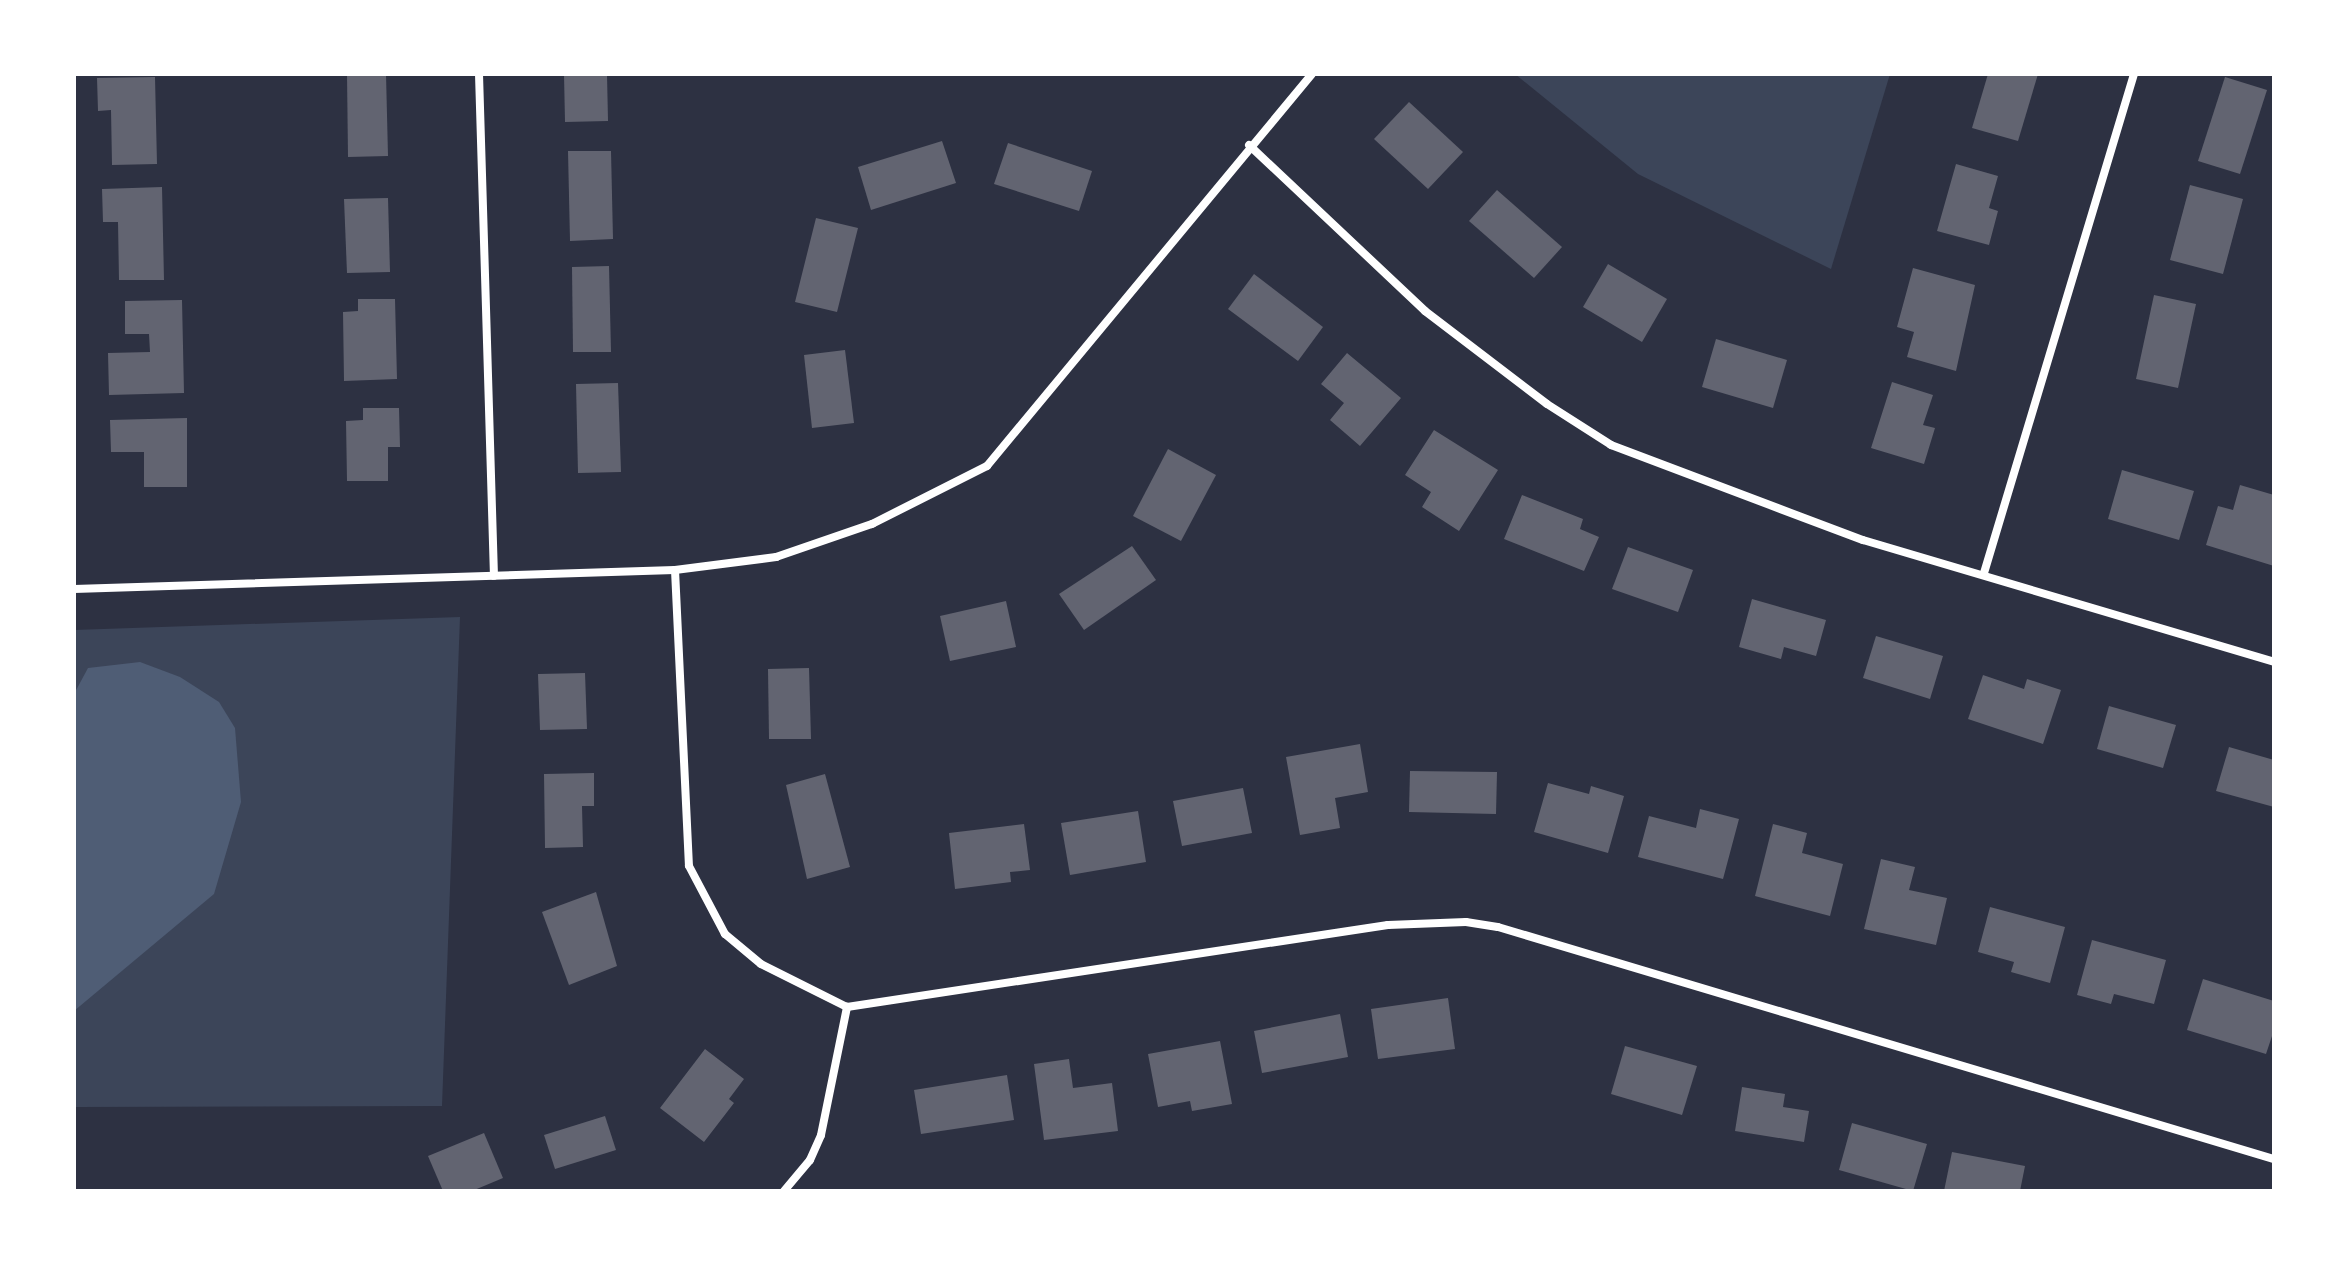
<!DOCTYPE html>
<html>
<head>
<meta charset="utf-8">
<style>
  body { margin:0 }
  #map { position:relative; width:2348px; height:1265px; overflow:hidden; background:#2d3142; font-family:Jost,sans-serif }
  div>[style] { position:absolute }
  .green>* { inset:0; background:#3c4559 }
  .water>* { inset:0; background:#4f5d75 }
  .building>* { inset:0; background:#626471 }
  .minor>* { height:8px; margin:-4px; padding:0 4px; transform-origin:4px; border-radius:4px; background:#fff }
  span { translate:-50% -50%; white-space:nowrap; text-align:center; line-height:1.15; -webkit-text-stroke:7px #fff; paint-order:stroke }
  .frame { position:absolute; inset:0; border:76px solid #fff; pointer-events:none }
</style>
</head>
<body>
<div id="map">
  <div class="green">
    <div style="clip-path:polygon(1515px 74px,1890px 74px,1831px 269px,1638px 174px)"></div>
    <div style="clip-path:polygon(460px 617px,442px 1106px,74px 1107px,74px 630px)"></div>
  </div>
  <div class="water">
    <div style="clip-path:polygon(140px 662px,180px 677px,219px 702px,235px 728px,241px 802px,214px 894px,74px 1011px,74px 694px,88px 668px)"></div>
  </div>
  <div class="building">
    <div style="clip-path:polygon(347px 74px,386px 74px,388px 156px,348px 157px)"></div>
    <div style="clip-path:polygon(564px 74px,607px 74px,608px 121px,565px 122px)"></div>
    <div style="clip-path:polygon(1988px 74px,2038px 74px,2018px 141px,1972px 128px)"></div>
    <div style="clip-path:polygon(155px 77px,157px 164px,112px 165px,111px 110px,98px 111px,97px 78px)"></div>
    <div style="clip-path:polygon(2225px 77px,2267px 90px,2240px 174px,2198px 161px)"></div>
    <div style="clip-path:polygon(1409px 102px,1463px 152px,1428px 189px,1374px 139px)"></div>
    <div style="clip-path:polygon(942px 141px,956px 183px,871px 210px,858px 167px)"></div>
    <div style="clip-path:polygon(1008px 143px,1092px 171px,1079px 211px,994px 184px)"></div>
    <div style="clip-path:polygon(568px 151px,611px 151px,613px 239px,570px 241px)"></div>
    <div style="clip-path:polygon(1956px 164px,1998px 176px,1989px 208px,1998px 211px,1989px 245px,1937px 231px)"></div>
    <div style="clip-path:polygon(2190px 185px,2243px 199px,2223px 274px,2170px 260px)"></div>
    <div style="clip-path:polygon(162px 187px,164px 280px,119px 280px,118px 222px,103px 222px,102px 189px)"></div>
    <div style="clip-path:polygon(1497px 190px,1562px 247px,1534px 278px,1469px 221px)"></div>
    <div style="clip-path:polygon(388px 198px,390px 272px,347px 273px,344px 199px)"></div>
    <div style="clip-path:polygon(816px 218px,858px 228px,837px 312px,795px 302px)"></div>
    <div style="clip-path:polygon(1608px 264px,1667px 299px,1642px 342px,1583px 307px)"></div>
    <div style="clip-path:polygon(609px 266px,611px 352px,573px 352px,572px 267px)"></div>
    <div style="clip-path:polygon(1913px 268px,1975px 285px,1956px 371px,1907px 357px,1914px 332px,1897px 327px)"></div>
    <div style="clip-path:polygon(1254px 274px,1323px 327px,1298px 361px,1228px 309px)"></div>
    <div style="clip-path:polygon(2154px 295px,2196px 304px,2178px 388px,2136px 379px)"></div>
    <div style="clip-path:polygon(358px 299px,395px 299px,397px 379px,344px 381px,343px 312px,358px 311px)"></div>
    <div style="clip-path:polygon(182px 300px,184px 393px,109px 395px,108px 353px,150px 352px,149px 334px,125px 334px,125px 301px)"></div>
    <div style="clip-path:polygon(1716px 339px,1787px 360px,1773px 408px,1702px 387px)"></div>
    <div style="clip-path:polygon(845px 350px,854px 423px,812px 428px,804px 355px)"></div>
    <div style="clip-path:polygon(1347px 353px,1401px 398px,1360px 446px,1330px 420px,1344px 403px,1321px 384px)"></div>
    <div style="clip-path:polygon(1892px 382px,1933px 395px,1923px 425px,1935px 428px,1924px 464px,1871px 448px)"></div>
    <div style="clip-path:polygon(618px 383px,621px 472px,578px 473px,576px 384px)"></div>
    <div style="clip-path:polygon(363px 408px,399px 408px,400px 447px,388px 447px,388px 481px,347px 481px,346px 421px,363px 420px)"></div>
    <div style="clip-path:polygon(187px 418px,187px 487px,144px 487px,144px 452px,111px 452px,110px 420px)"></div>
    <div style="clip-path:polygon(1434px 430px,1498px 470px,1459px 531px,1422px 507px,1431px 492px,1405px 475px)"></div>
    <div style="clip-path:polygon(1168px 449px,1216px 475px,1181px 541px,1133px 516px)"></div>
    <div style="clip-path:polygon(2122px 470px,2194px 491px,2179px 540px,2108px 519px)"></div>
    <div style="clip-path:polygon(2240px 485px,2274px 495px,2274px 566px,2206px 545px,2218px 506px,2233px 510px)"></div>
    <div style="clip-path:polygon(1522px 495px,1583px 519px,1580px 529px,1599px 537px,1584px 571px,1504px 539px)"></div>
    <div style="clip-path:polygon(1132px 546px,1156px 580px,1084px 630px,1059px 594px)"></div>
    <div style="clip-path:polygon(1628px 547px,1693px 570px,1678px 612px,1612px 589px)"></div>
    <div style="clip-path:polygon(1752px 599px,1826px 620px,1816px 656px,1784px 647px,1781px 659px,1739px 647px)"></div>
    <div style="clip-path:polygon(1006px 601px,1016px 647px,950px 661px,940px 616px)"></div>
    <div style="clip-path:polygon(1876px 636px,1943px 656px,1930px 699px,1863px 678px)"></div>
    <div style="clip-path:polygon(809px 668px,811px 739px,769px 739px,768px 669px)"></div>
    <div style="clip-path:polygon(585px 673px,587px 729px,540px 730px,538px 674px)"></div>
    <div style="clip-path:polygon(1983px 675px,2024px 689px,2027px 679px,2061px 690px,2043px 744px,1968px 719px)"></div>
    <div style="clip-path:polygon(2109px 706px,2176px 725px,2163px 768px,2097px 749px)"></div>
    <div style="clip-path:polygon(1360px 744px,1368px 792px,1335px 798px,1340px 828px,1300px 835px,1286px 757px)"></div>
    <div style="clip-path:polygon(2229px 747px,2274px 760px,2274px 807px,2216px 791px)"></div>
    <div style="clip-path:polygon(1410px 771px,1497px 772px,1496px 814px,1409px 812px)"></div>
    <div style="clip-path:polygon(594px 773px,594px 806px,582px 806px,583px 847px,545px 848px,544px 774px)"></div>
    <div style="clip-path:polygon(825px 774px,850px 867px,807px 879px,786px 785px)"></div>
    <div style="clip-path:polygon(1548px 783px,1589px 794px,1591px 786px,1624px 796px,1608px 853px,1534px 832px)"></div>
    <div style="clip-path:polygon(1243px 788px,1252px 833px,1182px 846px,1173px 801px)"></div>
    <div style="clip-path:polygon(1700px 809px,1739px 819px,1723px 879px,1638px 857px,1649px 816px,1696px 828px)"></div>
    <div style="clip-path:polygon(1138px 811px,1146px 862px,1070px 875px,1061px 823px)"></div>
    <div style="clip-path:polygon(1024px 824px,1030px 870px,1010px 872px,1011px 882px,955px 889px,949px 833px)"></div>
    <div style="clip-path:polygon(1773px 824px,1807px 833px,1802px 853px,1843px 864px,1830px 916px,1755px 896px)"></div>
    <div style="clip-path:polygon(1881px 859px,1915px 867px,1909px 890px,1947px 898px,1936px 945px,1864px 929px)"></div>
    <div style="clip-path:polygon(596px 892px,617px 966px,569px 985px,542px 912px)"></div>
    <div style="clip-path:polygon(1990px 907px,2065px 927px,2050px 983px,2011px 972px,2014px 962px,1978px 952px)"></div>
    <div style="clip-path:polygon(2092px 940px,2166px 960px,2154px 1004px,2114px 994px,2111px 1004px,2077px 995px)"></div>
    <div style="clip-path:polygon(2203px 979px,2274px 1001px,2274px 1030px,2266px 1054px,2187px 1030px)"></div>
    <div style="clip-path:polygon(1448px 998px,1455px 1049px,1378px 1059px,1371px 1009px)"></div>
    <div style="clip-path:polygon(1340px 1014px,1348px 1057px,1262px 1073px,1254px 1031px)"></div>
    <div style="clip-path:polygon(1220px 1041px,1232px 1104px,1192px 1111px,1190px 1101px,1158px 1107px,1148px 1054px)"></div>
    <div style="clip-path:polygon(1625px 1046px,1697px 1066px,1682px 1115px,1611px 1094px)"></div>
    <div style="clip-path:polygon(705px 1049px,744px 1079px,729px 1099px,734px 1103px,704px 1142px,660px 1108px)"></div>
    <div style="clip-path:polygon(1069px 1059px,1073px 1088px,1112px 1083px,1118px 1131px,1044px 1140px,1034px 1064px)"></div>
    <div style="clip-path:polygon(1007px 1075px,1014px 1120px,921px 1134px,914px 1090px)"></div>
    <div style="clip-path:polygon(1742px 1087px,1785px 1094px,1783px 1107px,1809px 1111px,1804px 1142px,1735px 1131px)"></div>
    <div style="clip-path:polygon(605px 1116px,616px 1150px,555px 1169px,544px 1135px)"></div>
    <div style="clip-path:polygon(1852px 1123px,1927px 1144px,1913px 1191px,1839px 1170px)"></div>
    <div style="clip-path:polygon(484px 1133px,503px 1178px,472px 1191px,443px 1191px,428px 1156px)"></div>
    <div style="clip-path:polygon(1952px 1152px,2025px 1166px,2020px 1191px,1944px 1191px)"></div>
  </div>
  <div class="minor">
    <div style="left:479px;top:74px;width:502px;rotate:88.29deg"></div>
    <div style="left:1249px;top:145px;width:242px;rotate:43.3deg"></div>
    <div style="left:1425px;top:311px;width:153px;rotate:37.3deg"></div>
    <div style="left:1547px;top:404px;width:76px;rotate:32.6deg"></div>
    <div style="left:1611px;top:445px;width:269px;rotate:20.7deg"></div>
    <div style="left:1863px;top:540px;width:429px;rotate:16.5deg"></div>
    <div style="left:675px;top:570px;width:296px;rotate:87.3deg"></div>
    <div style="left:689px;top:866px;width:77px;rotate:62.1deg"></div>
    <div style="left:725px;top:934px;width:47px;rotate:39.8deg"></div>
    <div style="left:761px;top:964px;width:96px;rotate:26.6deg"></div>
    <div style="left:847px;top:1007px;width:547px;rotate:-8.62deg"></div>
    <div style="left:1388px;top:925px;width:78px;rotate:-2.2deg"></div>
    <div style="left:1466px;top:922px;width:32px;rotate:9deg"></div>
    <div style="left:1498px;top:927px;width:810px;rotate:16.65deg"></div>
    <div style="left:1984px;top:573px;width:521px;rotate:-73.27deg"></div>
    <div style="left:74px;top:589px;width:601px;rotate:-1.81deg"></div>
    <div style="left:675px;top:570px;width:102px;rotate:-7.3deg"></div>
    <div style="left:776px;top:557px;width:102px;rotate:-19deg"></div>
    <div style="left:872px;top:524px;width:129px;rotate:-26.8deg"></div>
    <div style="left:987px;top:466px;width:509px;rotate:-50.34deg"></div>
    <div style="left:784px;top:1191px;width:40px;rotate:-50deg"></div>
    <div style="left:810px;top:1160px;width:27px;rotate:-66deg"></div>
    <div style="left:821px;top:1135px;width:131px;rotate:-78.5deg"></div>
  </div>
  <div class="frame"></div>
</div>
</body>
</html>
